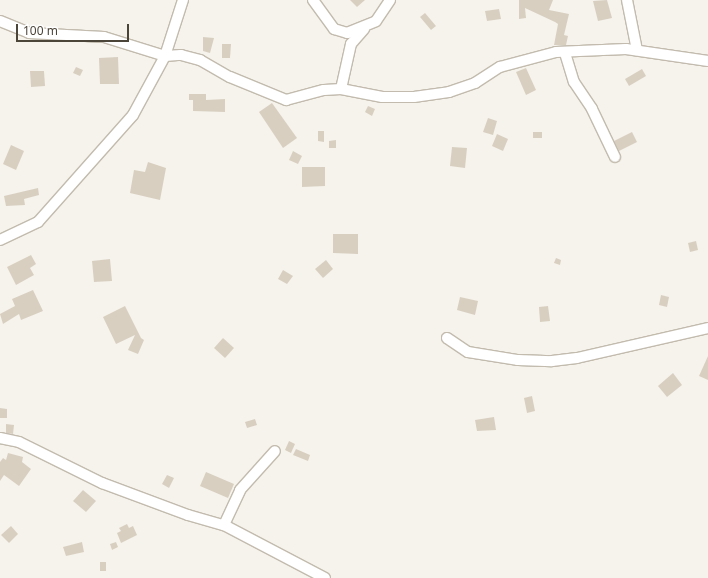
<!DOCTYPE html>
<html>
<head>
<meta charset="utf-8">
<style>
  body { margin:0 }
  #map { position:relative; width:708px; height:578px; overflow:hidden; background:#f6f3ec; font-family:"Noto Sans",sans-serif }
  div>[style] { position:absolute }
  .building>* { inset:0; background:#d8cfc1 }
  .roads { filter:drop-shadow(1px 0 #c2bbae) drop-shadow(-1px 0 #c2bbae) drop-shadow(0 1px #c2bbae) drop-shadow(0 -1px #c2bbae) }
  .minor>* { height:10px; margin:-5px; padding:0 5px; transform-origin:5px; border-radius:5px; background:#fff }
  span { translate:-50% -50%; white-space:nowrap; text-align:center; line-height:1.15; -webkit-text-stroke:3.5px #fff; paint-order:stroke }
  .scale { position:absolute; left:16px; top:24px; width:113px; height:18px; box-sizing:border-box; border:2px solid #4b4439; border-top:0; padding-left:5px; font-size:12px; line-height:14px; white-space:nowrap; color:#4b4439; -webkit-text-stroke:3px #fff; paint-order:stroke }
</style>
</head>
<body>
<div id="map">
  <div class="building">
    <div style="clip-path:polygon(350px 0,365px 0,357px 7px)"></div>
    <div style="clip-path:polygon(519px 0,553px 0,549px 10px,569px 14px,564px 35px,568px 36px,566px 45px,554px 45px,558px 24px,555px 22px,525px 8px,526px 18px,519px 19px)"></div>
    <div style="clip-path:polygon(607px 0,612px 18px,598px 21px,593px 1px)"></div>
    <div style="clip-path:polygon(499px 9px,501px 19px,487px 21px,485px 11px)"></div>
    <div style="clip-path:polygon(425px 13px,436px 26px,431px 30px,420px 17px)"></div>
    <div style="clip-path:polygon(203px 37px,214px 38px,210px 53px,203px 51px)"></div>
    <div style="clip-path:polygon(222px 44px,231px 44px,230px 58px,222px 58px)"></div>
    <div style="clip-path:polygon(118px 57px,119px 84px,100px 84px,99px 58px)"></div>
    <div style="clip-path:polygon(76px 67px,83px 70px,80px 76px,73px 73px)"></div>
    <div style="clip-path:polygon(526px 68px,536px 90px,526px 95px,516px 72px)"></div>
    <div style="clip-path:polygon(642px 69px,646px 76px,629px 86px,625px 79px)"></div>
    <div style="clip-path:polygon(30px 71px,44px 71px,45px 86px,31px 87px)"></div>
    <div style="clip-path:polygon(189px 94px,206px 94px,206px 100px,225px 99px,225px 112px,193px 111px,193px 100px,189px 100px)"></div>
    <div style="clip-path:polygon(272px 103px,297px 138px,283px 148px,259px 112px)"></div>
    <div style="clip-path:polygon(368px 106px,375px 109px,372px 116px,365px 112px)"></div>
    <div style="clip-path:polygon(488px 118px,497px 121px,493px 135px,483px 132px)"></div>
    <div style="clip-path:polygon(318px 131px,324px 131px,324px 142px,318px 141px)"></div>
    <div style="clip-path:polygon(533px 132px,542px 132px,542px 138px,533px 138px)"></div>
    <div style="clip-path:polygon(632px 132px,637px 142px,619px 151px,614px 141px)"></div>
    <div style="clip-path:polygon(497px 134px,508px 139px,503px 151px,492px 146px)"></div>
    <div style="clip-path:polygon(336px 140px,336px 148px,329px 148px,329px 141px)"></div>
    <div style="clip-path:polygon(11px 145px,24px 151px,16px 170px,3px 164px)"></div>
    <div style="clip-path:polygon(452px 147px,467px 148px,465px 168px,450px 166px)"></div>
    <div style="clip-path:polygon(293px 151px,302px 156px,298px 164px,289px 160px)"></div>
    <div style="clip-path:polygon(148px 162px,166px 168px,160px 200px,130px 193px,134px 170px,145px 172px)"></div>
    <div style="clip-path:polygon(302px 167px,325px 167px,325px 186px,302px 187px)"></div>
    <div style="clip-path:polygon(38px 188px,39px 195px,24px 199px,25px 205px,6px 206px,4px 196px)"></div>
    <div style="clip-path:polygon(333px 234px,358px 234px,358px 254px,333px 253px)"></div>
    <div style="clip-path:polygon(696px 241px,698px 250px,690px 252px,688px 243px)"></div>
    <div style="clip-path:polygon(31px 255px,36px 264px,30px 268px,34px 275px,16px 285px,7px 267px)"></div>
    <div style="clip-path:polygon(556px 258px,561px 260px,560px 265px,554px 263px)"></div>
    <div style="clip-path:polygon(110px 259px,112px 281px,94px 282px,92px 261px)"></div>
    <div style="clip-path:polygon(326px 260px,333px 269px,323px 278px,315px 269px)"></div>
    <div style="clip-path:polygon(283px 270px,293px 276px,287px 284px,278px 279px)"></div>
    <div style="clip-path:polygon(33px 290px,43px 311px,21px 320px,19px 314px,3px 324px,0 314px,15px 306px,12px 299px)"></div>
    <div style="clip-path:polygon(661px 295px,669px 297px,667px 307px,659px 305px)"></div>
    <div style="clip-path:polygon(460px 297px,478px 301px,475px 315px,457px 310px)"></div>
    <div style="clip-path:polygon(125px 306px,141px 338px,144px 340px,138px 354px,128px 350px,135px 335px,116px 344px,103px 317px)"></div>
    <div style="clip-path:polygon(548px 306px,550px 321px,540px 322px,539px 307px)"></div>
    <div style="clip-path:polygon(223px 338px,234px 348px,225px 358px,214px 348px)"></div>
    <div style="clip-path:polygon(708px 356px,708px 380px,699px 376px)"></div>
    <div style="clip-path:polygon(673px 373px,682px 385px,667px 397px,658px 386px)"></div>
    <div style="clip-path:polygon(532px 396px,535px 411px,527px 413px,524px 398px)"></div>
    <div style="clip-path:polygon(0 408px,7px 409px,7px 418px,0 418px)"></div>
    <div style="clip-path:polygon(494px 417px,496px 430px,477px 431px,475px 420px)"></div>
    <div style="clip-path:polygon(255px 419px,257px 425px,247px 428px,245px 422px)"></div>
    <div style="clip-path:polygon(6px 424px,14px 425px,13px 434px,6px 433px)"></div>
    <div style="clip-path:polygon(289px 441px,295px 444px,291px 453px,285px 450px)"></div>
    <div style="clip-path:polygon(296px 449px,310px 455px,308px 461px,293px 455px)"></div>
    <div style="clip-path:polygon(8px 453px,23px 457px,22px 462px,31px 469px,19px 486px,4px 475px,0 481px,0 462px,3px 458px,6px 460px)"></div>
    <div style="clip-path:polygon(206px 472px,234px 484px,228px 498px,200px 486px)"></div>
    <div style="clip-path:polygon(167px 475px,174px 478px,169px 488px,162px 484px)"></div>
    <div style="clip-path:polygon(83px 490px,96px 501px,86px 512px,73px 501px)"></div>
    <div style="clip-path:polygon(127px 524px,129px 528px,133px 526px,137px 535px,121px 543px,117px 533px,121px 531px,119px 528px)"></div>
    <div style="clip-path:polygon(11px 526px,18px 534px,9px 543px,1px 535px)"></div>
    <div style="clip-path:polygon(82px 542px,84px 552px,66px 556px,63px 547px)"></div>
    <div style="clip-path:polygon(116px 542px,118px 547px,112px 550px,110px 544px)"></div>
    <div style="clip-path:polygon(100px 562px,106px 562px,106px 571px,100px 571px)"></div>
  </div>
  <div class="roads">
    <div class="minor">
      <div style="left:313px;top:0;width:36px;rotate:54deg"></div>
      <div style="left:334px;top:29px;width:14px;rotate:17deg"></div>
      <div style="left:347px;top:33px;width:31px;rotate:-22deg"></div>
      <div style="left:376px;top:21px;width:25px;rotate:-56deg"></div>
      <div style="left:627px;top:0;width:51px;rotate:78.7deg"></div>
      <div style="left:0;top:21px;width:31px;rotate:22deg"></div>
      <div style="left:29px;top:33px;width:75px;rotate:3.1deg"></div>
      <div style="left:104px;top:37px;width:64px;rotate:17.3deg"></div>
      <div style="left:165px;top:56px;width:16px;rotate:-4deg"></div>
      <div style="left:181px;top:55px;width:20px;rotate:15deg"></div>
      <div style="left:200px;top:60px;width:34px;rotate:30deg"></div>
      <div style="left:230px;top:77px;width:61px;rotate:22.3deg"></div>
      <div style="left:286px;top:100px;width:39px;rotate:-15deg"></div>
      <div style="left:324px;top:90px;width:17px;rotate:-3deg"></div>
      <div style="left:341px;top:89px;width:42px;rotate:11deg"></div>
      <div style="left:382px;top:97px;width:32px"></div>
      <div style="left:414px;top:97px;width:35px;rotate:-8deg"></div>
      <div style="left:449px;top:92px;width:28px;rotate:-19deg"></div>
      <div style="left:475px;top:83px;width:30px;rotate:-33deg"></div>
      <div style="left:500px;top:67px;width:58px;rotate:-15deg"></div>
      <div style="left:556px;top:52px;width:70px;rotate:-2.5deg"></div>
      <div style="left:626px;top:49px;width:83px;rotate:8.3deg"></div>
      <div style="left:565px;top:53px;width:30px;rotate:73deg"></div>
      <div style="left:574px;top:82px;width:32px;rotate:56deg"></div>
      <div style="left:592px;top:109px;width:53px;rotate:64.4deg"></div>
      <div style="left:341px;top:89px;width:46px;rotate:-77.5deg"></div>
      <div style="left:351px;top:44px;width:20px;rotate:-49deg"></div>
      <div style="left:0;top:240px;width:42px;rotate:-25.3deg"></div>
      <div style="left:38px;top:222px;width:143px;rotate:-48.4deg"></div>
      <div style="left:133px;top:115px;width:67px;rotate:-61.5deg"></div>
      <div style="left:165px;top:56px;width:59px;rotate:-72.2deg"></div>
      <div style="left:447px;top:338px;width:25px;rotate:34deg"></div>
      <div style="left:468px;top:352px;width:51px;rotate:9.1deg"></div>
      <div style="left:518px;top:360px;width:34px;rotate:2deg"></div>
      <div style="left:552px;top:361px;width:25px;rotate:-7deg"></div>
      <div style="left:577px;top:358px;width:134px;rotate:-12.9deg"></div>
      <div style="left:0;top:438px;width:19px;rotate:12deg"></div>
      <div style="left:19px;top:442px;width:93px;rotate:26.3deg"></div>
      <div style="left:102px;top:483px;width:92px;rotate:20.4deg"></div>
      <div style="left:188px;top:515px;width:37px;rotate:16deg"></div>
      <div style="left:224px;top:525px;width:114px;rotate:27.7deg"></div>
      <div style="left:224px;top:525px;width:38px;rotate:-65deg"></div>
      <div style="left:240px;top:490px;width:52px;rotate:-48.1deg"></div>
    </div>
  </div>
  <div class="scale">100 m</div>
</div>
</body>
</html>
